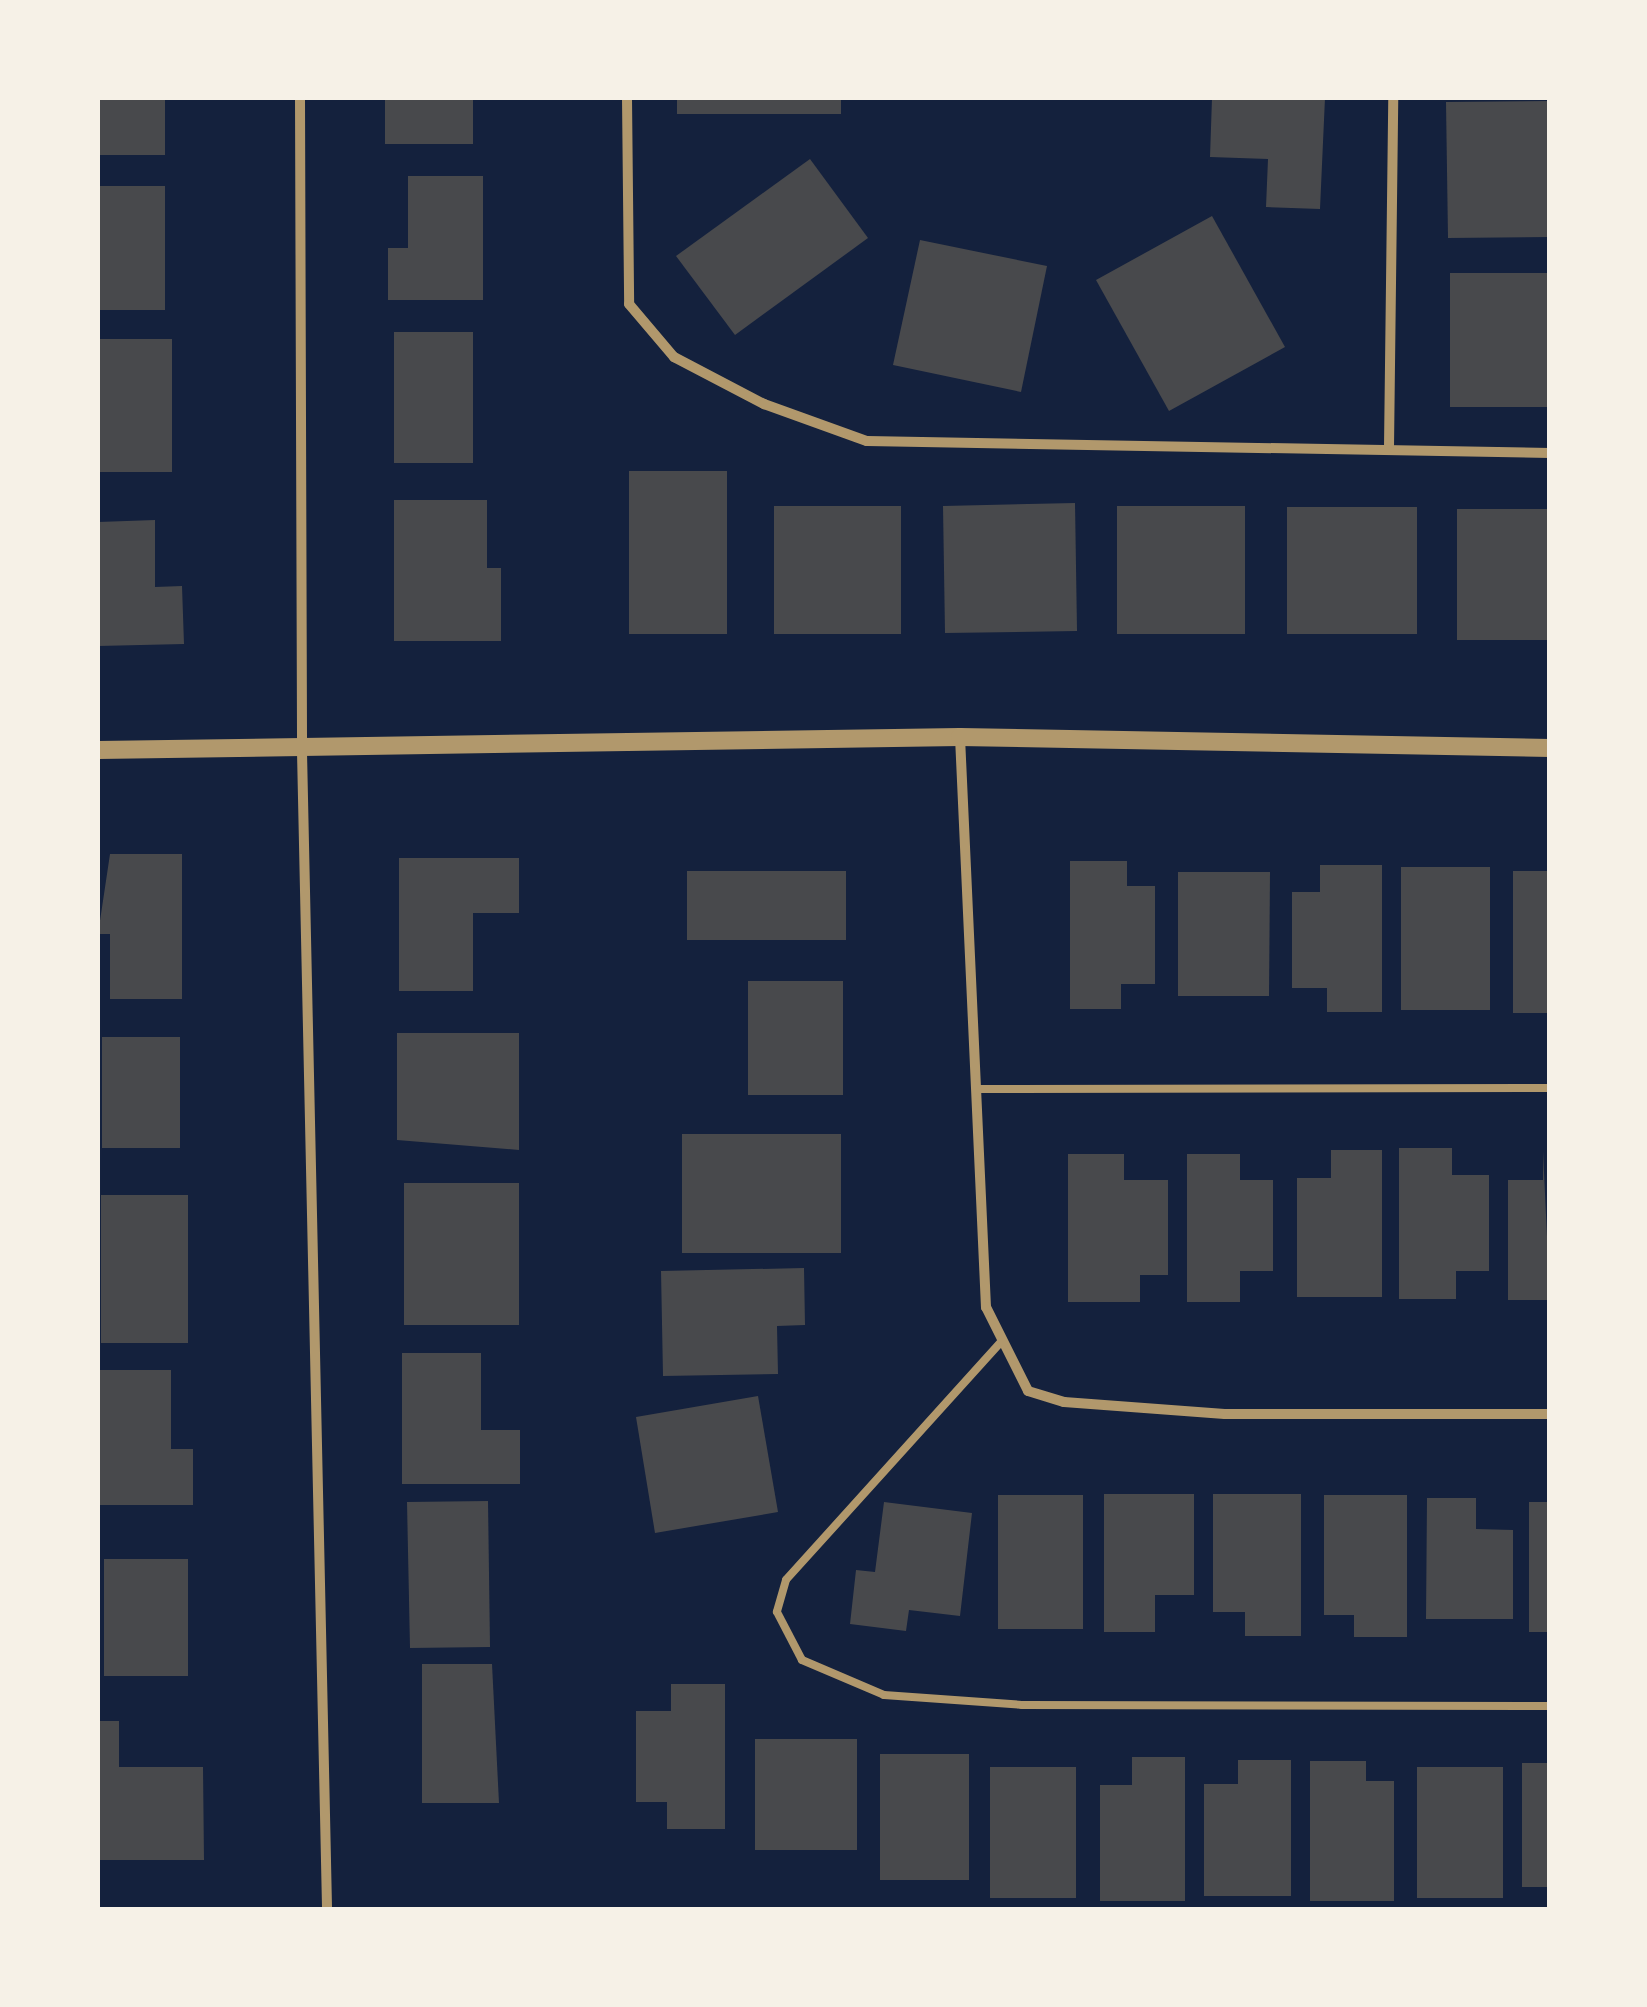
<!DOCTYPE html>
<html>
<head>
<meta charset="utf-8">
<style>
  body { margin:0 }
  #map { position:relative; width:1647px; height:2007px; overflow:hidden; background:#14213d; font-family:"Fira Sans",sans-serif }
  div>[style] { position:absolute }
  .building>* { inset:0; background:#48494c }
  .service>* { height:8px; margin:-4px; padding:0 4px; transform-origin:4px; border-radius:4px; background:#b1986c }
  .minor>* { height:10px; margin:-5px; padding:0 5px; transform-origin:5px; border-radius:5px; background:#b1986c }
  .tertiary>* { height:18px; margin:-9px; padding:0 9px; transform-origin:9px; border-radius:9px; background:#b1986c }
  span { translate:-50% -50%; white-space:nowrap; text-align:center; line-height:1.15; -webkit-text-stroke:9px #f6f1e7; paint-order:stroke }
  .frame { position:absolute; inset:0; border:100px solid #f6f1e7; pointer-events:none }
</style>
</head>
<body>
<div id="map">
  <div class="building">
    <div style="clip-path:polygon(98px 98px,165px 98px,165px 155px,98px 155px)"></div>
    <div style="clip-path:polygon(385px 98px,473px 98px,473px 144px,385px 144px)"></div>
    <div style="clip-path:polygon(677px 98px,841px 98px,841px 114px,677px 114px)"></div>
    <div style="clip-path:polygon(1212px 98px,1325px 98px,1320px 209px,1266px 207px,1268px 159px,1210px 157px)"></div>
    <div style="clip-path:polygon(1550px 101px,1550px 237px,1448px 238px,1446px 102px)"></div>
    <div style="clip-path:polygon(810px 159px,868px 238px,735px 335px,676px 256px)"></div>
    <div style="clip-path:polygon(408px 176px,483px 176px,483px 300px,388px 300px,388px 248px,408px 248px)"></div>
    <div style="clip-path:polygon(98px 186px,165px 186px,165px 310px,98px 310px)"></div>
    <div style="clip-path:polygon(1212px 216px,1285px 347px,1169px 411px,1096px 280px)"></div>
    <div style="clip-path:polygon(920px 240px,1047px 266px,1021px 392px,893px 365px)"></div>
    <div style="clip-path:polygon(1450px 273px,1550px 273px,1550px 407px,1450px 407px)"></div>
    <div style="clip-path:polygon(394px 332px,473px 332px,473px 463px,394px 463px)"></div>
    <div style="clip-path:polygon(98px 339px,172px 339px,172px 472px,98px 472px)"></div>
    <div style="clip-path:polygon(629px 471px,727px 471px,727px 634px,629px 634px)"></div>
    <div style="clip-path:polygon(394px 500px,487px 500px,487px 568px,501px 568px,501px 641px,394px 641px)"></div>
    <div style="clip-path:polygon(1075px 503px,1077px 631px,945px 633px,943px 506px)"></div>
    <div style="clip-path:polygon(774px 506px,901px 506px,901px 634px,774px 634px)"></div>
    <div style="clip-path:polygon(1117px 506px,1245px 506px,1245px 634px,1117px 634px)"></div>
    <div style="clip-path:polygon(1287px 507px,1417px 507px,1417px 634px,1287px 634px)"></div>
    <div style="clip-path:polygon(1457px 509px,1550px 509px,1550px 640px,1457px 640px)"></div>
    <div style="clip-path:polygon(155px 520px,155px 587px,182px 586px,184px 644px,98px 646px,98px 522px)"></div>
    <div style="clip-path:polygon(110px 854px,182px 854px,182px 999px,110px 999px,110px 934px,98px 934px)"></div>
    <div style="clip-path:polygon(399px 858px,519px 858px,519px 913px,473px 913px,473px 991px,399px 991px)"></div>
    <div style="clip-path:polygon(1070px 861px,1127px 861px,1127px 886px,1155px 886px,1155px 984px,1121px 984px,1121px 1009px,1070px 1009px)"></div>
    <div style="clip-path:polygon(1320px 865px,1382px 865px,1382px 1012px,1327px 1012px,1327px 988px,1292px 988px,1292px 892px,1320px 892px)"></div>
    <div style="clip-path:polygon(1401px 867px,1490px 867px,1490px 1010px,1401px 1010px)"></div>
    <div style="clip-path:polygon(687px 871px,846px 871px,846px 940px,687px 940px)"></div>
    <div style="clip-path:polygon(1513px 871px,1550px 871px,1550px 1013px,1513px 1013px)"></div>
    <div style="clip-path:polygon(1178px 872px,1270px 872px,1269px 996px,1178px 996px)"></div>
    <div style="clip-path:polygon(748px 981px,843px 981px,843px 1095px,748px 1095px)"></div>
    <div style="clip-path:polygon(397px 1033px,519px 1033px,519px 1150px,397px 1140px)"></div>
    <div style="clip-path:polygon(102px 1037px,180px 1037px,180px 1148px,102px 1148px)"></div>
    <div style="clip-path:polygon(682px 1134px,841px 1134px,841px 1253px,682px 1253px)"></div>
    <div style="clip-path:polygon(1399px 1148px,1452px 1148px,1452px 1175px,1489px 1175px,1489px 1271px,1456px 1271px,1456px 1299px,1399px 1299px)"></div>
    <div style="clip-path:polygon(1331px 1150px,1382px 1150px,1382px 1297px,1297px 1297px,1297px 1178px,1331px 1178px)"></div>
    <div style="clip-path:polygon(1543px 1151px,1550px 1300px,1508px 1300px,1508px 1180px,1543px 1180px)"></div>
    <div style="clip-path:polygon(1068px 1154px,1124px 1154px,1124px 1180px,1168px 1180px,1168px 1275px,1140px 1275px,1140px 1302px,1068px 1302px)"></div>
    <div style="clip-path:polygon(1187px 1154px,1240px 1154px,1240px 1180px,1273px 1180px,1273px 1271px,1240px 1271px,1240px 1302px,1187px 1302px)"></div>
    <div style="clip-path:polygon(404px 1183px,519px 1183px,519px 1325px,404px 1325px)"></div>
    <div style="clip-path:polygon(101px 1195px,188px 1195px,188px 1343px,101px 1343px)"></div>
    <div style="clip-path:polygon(804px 1268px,805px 1325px,777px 1326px,778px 1374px,663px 1376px,661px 1271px)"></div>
    <div style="clip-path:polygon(402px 1353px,481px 1353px,481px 1430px,520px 1430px,520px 1484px,402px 1484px)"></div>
    <div style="clip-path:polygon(98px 1370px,171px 1370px,171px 1449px,193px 1449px,193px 1505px,98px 1505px)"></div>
    <div style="clip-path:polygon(758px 1396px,778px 1512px,655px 1533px,636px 1417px)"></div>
    <div style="clip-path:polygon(1104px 1494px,1194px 1494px,1194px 1595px,1155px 1595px,1155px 1632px,1104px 1632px)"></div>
    <div style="clip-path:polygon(1213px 1494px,1301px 1494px,1301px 1636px,1245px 1636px,1245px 1612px,1213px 1612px)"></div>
    <div style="clip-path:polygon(998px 1495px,1083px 1495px,1083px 1629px,998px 1629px)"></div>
    <div style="clip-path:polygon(1324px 1495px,1407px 1495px,1407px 1637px,1354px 1637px,1354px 1615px,1324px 1615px)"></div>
    <div style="clip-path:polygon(1427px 1498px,1476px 1498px,1476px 1529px,1513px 1530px,1513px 1619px,1426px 1619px)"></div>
    <div style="clip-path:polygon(488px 1501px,490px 1647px,410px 1648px,407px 1502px)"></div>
    <div style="clip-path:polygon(884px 1502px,972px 1513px,960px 1616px,909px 1610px,906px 1631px,850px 1624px,856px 1570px,875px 1572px)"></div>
    <div style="clip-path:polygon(1529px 1502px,1550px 1502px,1550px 1632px,1529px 1632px)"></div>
    <div style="clip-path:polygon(104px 1559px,188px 1559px,188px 1676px,104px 1676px)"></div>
    <div style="clip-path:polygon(422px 1664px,492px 1664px,499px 1803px,422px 1803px)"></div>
    <div style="clip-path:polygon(671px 1684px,725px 1684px,725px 1829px,667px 1829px,667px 1802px,636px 1802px,636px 1711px,671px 1711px)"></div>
    <div style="clip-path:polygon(98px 1721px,119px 1721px,119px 1767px,203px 1767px,204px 1860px,98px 1860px)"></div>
    <div style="clip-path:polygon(755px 1739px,857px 1739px,857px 1850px,755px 1850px)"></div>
    <div style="clip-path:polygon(880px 1754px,969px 1754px,969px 1880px,880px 1880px)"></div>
    <div style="clip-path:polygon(1132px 1757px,1185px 1757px,1185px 1901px,1100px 1901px,1100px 1785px,1132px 1785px)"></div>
    <div style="clip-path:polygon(1238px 1760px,1291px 1760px,1291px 1896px,1204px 1896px,1204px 1784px,1238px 1784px)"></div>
    <div style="clip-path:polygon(1310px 1761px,1366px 1761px,1366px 1781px,1394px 1781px,1394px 1901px,1310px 1901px)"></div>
    <div style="clip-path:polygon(1522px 1763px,1550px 1763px,1550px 1887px,1522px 1887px)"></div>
    <div style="clip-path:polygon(990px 1767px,1076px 1767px,1076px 1898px,990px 1898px)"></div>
    <div style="clip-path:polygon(1417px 1767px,1503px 1767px,1503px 1898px,1417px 1898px)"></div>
  </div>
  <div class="service">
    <div style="left:976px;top:1089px;width:574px;rotate:-0.1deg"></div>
    <div style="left:1000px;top:1343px;width:319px;rotate:132.1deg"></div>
    <div style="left:786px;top:1580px;width:33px;rotate:106deg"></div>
    <div style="left:777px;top:1612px;width:54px;rotate:62.5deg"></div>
    <div style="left:802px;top:1660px;width:89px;rotate:23.1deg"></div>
    <div style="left:884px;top:1695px;width:138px;rotate:4.1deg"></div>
    <div style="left:1022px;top:1705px;width:528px;rotate:0.11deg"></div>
  </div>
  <div class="minor">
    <div style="left:300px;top:98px;width:654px;rotate:89.82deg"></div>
    <div style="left:302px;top:752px;width:1158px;rotate:88.76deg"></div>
    <div style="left:627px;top:98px;width:206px;rotate:89.4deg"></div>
    <div style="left:629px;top:304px;width:70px;rotate:49.7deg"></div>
    <div style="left:674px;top:357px;width:102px;rotate:27.6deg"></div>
    <div style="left:764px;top:404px;width:109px;rotate:19.8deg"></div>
    <div style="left:867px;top:441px;width:683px;rotate:1.01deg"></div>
    <div style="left:1389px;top:447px;width:349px;rotate:-89.3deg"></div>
    <div style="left:960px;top:737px;width:571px;rotate:87.39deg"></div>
    <div style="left:986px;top:1307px;width:94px;rotate:63.4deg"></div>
    <div style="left:1028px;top:1391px;width:38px;rotate:17deg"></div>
    <div style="left:1064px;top:1402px;width:161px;rotate:4.3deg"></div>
    <div style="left:1225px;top:1414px;width:325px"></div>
  </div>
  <div class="tertiary">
    <div style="left:98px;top:750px;width:862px;rotate:-0.86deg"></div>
    <div style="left:960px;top:737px;width:590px;rotate:1.07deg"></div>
  </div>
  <div class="frame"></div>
</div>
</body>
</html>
